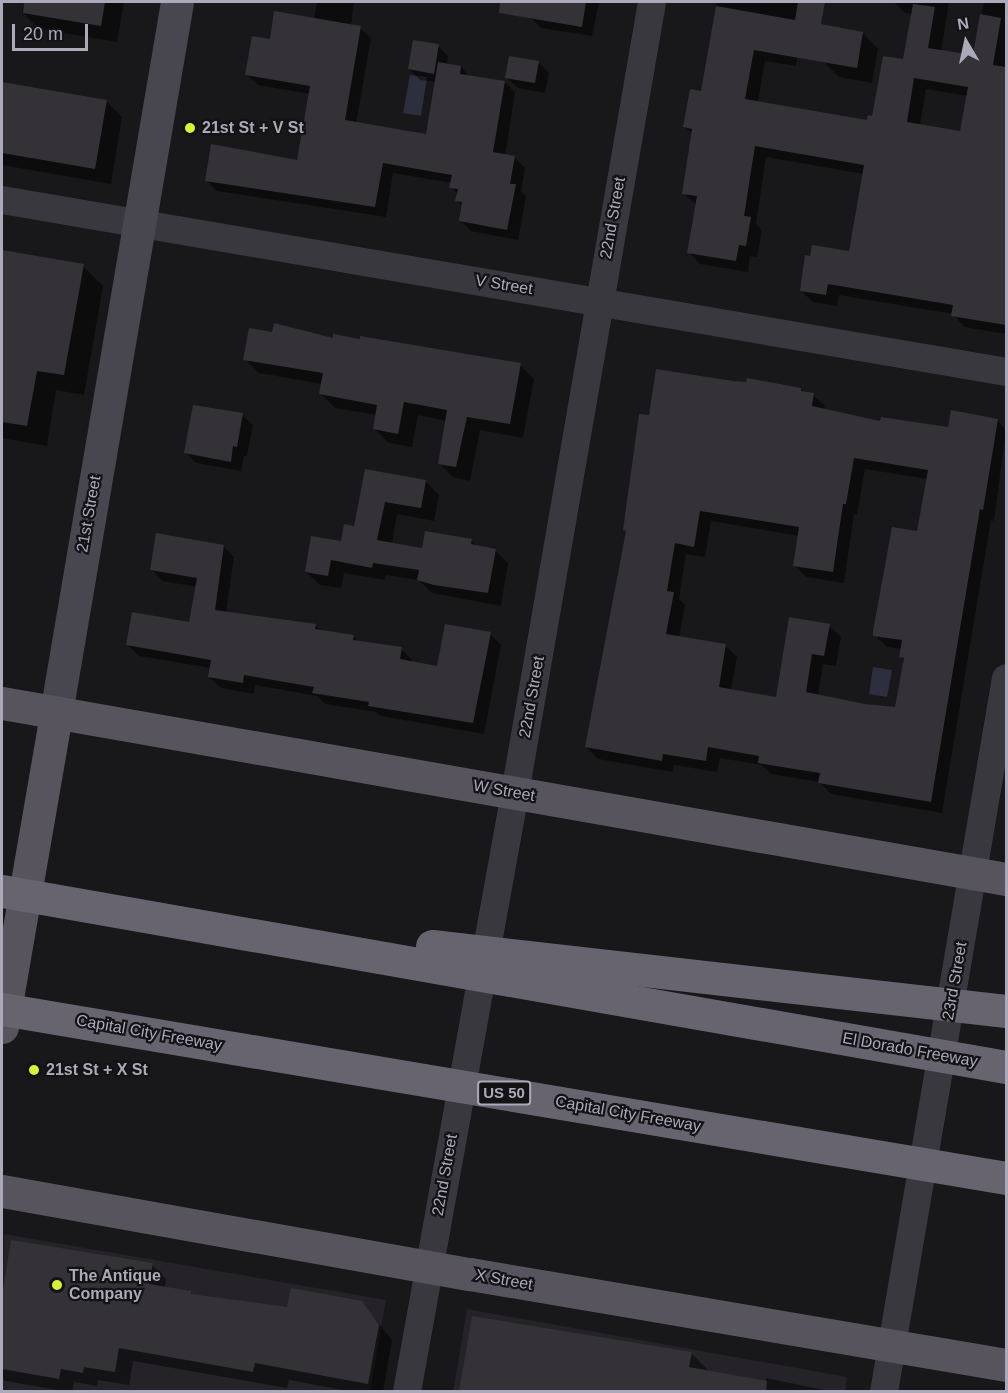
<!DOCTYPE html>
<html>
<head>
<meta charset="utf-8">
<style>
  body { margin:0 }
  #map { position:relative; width:1008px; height:1393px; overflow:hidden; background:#18171a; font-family:Helvetica,sans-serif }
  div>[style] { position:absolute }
  .built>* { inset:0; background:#252327 }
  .water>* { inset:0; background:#2d2f3e }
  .shadow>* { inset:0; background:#0007 }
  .building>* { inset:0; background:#343236 }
  .minor>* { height:28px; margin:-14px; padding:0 14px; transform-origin:14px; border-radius:14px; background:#3a383f }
  .secondary>* { height:33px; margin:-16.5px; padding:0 16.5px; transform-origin:16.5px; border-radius:16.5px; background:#48464f }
  .primary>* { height:33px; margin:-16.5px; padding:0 16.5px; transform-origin:16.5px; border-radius:16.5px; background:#57545e }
  .motorway-bridge>* { height:33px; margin:-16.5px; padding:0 16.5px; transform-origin:16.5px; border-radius:16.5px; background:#676470 }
  .dots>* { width:16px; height:16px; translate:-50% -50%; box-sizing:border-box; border:3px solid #131215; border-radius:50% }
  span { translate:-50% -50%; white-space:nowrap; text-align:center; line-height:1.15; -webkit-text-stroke:4.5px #131215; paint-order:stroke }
  .shield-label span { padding:2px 4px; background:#131215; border:2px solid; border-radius:4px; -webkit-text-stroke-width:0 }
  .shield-label { font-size:15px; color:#acaab9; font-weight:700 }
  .poi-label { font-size:16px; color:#acaab9; font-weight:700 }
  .left { translate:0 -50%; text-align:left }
  .street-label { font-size:16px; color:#acaab9 }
  .frame { position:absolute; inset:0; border:3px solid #acaab9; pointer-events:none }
  .north { position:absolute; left:936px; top:12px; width:60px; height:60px; -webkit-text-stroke:4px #131215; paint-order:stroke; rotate:351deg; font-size:16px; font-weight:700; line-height:24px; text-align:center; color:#acaab9 }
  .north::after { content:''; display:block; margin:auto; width:21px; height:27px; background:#acaab9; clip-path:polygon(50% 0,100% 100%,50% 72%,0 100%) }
  .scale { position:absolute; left:12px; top:24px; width:76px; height:27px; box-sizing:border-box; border:3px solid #acaab9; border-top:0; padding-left:8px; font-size:18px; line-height:21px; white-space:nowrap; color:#acaab9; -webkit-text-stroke:4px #131215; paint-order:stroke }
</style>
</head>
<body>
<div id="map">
  <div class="built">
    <div style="clip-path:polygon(4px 1234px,386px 1300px,370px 1391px,2px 1392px)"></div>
    <div style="clip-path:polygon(467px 1309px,847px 1377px,845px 1392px,453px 1392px)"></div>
  </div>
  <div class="water">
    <div style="clip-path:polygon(410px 75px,427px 77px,421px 116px,403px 113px)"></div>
    <div style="clip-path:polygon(873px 667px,892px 670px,887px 697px,869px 694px)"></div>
  </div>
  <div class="shadow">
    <div style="clip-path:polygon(24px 2px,124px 2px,117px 42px,39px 29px,22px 12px)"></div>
    <div style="clip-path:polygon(317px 2px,354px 2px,351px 26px,360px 28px,371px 38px,356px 124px,427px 136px,436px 82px,420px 80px,409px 69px,438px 46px,448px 56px,447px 65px,461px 67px,470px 77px,505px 82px,515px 93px,505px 156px,514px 157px,525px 168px,521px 191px,526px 196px,518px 240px,471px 231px,461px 221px,463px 207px,457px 201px,458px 194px,451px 187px,452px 183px,393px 173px,386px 217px,217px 191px,207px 181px,299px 162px,310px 94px,258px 85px,247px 75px,271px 41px,314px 19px)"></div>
    <div style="clip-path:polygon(533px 2px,599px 2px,592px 36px,541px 28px,530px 17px)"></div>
    <div style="clip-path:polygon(evenodd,717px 2px,806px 2px,796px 66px,765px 61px,758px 102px,868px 121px,874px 117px,904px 61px,913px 14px,905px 13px,894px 2px,949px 2px,941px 52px,974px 57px,984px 2px,1006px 2px,1006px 334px,964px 327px,953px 314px,839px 295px,837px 306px,813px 302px,801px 291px,850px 252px,864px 174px,766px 157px,756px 224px,762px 230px,757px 257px,750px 256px,748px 272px,700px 264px,689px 252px,697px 205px,683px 193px,693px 134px,685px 127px,702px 93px,717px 2px,926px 89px,968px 96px,961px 133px,920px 125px,926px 89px)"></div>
    <div style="clip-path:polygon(863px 33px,878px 49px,872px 83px,839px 77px,823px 61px)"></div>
    <div style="clip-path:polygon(538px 62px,549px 73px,545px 93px,518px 88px,507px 78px)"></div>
    <div style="clip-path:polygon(2px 84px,106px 101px,122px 117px,111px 184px,2px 165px)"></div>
    <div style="clip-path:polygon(2px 251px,83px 266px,103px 286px,84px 395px,56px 390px,47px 446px,2px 438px)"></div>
    <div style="clip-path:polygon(334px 340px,520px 365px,534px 379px,523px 438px,480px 430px,470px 481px,453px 477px,439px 463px,447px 421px,418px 415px,412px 447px,389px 443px,375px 429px,377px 415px,335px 408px,321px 394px,322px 384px,259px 373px,245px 359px)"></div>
    <div style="clip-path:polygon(evenodd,733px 383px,801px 389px,805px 393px,813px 395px,825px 406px,824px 410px,882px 423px,949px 429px,997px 420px,1006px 430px,994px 521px,991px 520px,942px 813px,831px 794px,819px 782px,771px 774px,762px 765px,720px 758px,717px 772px,674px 765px,673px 772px,598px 759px,586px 747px,627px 532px,624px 530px,650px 417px,733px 383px,865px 469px,928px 479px,919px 532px,875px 635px,887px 647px,902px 649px,901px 657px,905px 661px,897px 709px,818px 696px,823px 664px,836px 666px,841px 637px,829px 626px,778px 698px,731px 690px,737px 657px,725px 645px,679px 638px,685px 605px,679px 599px,686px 554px,705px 557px,711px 521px,799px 536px,795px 566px,806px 577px,844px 583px,854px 514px,857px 515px,865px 469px)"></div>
    <div style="clip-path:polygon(242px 415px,253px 425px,247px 456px,244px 456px,241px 471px,196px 463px,186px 453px)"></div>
    <div style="clip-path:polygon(367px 471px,426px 482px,439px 495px,434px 521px,397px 514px,392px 544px,423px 550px,471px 540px,478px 547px,495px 550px,508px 563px,501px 606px,432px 593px,419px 580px,386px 575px,385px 580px,344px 573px,341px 588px,320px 585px,306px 572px,343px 543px,355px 528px)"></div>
    <div style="clip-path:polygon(223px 546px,234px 557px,226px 613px,315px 625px,321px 631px,353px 636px,359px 642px,401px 649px,412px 660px,412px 663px,438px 667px,490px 634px,501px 645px,484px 734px,381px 716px,376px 712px,325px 704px,317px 696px,255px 685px,254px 694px,221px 688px,209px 677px,211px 668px,139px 656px,128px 645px,190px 624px,197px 587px,163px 581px,152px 570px)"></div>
    <div style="clip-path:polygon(12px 1242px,152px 1265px,166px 1279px,165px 1288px,191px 1293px,194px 1296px,288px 1309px,361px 1302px,392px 1340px,383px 1392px,353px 1392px,289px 1380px,287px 1388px,133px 1361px,129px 1385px,98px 1380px,97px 1386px,74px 1382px,72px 1392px,69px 1392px,5px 1381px,2px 1377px,2px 1307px)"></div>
    <div style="clip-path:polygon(691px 1353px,710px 1372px,766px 1382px,766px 1378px,834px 1392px,461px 1392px)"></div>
  </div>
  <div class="building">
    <div style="clip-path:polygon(24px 2px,105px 2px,101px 26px,23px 13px)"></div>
    <div style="clip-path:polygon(500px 2px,586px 2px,582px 27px,499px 13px)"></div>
    <div style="clip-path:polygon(evenodd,798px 2px,825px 2px,821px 24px,863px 32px,857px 68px,754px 50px,745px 99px,867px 120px,868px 115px,872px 116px,883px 56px,903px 59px,913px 4px,935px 7px,928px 48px,973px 55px,980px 14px,1001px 18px,993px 65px,1006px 67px,1006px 325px,951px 316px,953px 305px,828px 284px,826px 295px,800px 291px,805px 255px,810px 256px,812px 245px,849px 251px,864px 165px,755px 146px,744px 216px,751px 217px,746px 246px,739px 245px,736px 261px,687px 253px,697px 196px,682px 194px,692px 129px,683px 127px,690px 89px,701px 91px,716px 6px,795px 20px,798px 2px,914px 78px,968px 87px,960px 131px,907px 122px,914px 78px)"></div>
    <div style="clip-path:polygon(274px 11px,361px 26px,345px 120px,426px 134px,438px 62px,461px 66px,460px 74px,505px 81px,493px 152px,515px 156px,510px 184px,516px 184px,507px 230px,459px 221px,462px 202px,455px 201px,458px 189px,449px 188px,452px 175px,383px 163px,375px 207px,205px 181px,211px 144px,297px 160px,310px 86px,245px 75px,252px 36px,270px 39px)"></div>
    <div style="clip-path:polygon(413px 40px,439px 44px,434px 74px,408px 69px)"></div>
    <div style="clip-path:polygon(509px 56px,539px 61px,535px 83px,505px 78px)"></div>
    <div style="clip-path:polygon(2px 82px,107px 100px,95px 169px,2px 153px)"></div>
    <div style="clip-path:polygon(2px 250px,84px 264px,64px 375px,37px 371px,27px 426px,2px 422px)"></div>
    <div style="clip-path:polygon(274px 323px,333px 338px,333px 334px,360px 339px,360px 336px,521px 363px,510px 424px,467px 417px,456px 467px,438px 464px,447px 410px,404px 402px,398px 434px,373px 429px,377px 405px,319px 394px,323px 373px,243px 360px,249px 328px,272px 332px)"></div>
    <div style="clip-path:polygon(evenodd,656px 369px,733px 381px,746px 382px,747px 378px,801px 388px,801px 391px,814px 393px,812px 406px,880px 421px,881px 417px,948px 427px,951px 410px,998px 419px,983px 510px,980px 509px,931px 802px,818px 783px,820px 773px,758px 763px,759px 756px,708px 747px,706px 761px,663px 754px,662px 761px,585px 747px,626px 531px,623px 530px,639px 414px,649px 415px,656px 369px,854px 458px,928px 470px,917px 531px,892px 527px,873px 631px,873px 636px,902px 640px,899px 657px,904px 658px,895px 707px,865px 704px,806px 692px,812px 654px,824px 656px,830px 624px,789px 617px,776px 697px,719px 687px,726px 644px,666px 634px,674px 592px,667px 591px,675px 543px,694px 547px,700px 511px,799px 527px,793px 566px,833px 572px,843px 504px,846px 504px,854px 458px)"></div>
    <div style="clip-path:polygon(193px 405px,243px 413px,237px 447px,233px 446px,231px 462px,184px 453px)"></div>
    <div style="clip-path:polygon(365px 469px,426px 480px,421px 508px,385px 502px,377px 540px,422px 548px,425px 531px,472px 539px,471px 544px,496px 549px,488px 593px,434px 585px,417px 580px,419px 570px,373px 563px,372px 568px,331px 560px,328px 576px,305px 572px,311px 536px,341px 541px,344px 524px,354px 526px)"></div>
    <div style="clip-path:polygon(156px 533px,224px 545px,215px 610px,316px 624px,315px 629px,354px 635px,353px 640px,402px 647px,400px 659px,437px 666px,445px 624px,491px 632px,473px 723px,368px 706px,369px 702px,312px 693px,314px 687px,244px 675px,243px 683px,208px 677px,211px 660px,126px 645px,132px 612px,189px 622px,197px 578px,150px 570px)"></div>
    <div style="clip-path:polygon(11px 1240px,153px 1263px,149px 1284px,191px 1291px,191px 1294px,287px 1307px,291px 1288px,362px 1301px,379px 1325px,368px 1384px,255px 1363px,253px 1372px,119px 1348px,115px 1372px,84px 1367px,83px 1373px,61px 1369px,59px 1379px,2px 1369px,2px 1297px)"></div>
    <div style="clip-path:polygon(472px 1316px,692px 1352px,689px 1367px,767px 1381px,766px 1392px,459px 1392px)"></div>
  </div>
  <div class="minor">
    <div style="left:2px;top:200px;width:1019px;rotate:9.72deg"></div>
    <div style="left:407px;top:1392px;width:609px;rotate:-79.78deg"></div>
    <div style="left:515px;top:793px;width:803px;rotate:-80.17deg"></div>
    <div style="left:884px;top:1392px;width:724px;rotate:-80.3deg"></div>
  </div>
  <div class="secondary">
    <div style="left:56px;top:713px;width:721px;rotate:-80.34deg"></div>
  </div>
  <div class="primary">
    <div style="left:2px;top:703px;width:1019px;rotate:9.94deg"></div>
    <div style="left:2px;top:1027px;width:319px;rotate:-80.2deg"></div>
    <div style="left:2px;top:1191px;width:475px;rotate:10.1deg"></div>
    <div style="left:470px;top:1274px;width:544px;rotate:9.64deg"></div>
  </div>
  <div class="motorway-bridge">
    <div style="left:2px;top:891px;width:1019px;rotate:9.94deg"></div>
    <div style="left:432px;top:946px;width:578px;rotate:6.46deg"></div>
    <div style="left:2px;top:1009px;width:1018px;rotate:9.55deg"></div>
  </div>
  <div class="dots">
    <div style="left:190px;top:128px;background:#d9f336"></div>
    <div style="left:34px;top:1070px;background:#d9f336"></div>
    <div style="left:57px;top:1285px;background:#d9f336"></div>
  </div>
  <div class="shield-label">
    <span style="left:504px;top:1093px">US 50</span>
  </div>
  <div class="poi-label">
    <span class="left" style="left:202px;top:128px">21st St + V St</span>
    <span class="left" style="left:46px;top:1070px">21st St + X St</span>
    <span class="left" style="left:69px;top:1285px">The Antique<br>Company</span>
  </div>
  <div class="street-label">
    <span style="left:613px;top:218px;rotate:-80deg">22nd Street</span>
    <span style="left:504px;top:285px;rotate:9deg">V Street</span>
    <span style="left:89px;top:514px;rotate:-80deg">21st Street</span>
    <span style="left:532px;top:697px;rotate:-80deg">22nd Street</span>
    <span style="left:504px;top:791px;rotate:10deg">W Street</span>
    <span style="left:955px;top:981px;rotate:-80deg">23rd Street</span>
    <span style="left:149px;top:1033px;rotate:10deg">Capital City Freeway</span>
    <span style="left:910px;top:1050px;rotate:10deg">El Dorado Freeway</span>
    <span style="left:628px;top:1114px;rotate:10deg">Capital City Freeway</span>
    <span style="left:445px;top:1175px;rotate:-80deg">22nd Street</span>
    <span style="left:504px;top:1280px;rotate:10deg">X Street</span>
  </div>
  <div class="frame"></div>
  <div class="north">N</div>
  <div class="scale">20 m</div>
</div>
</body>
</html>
